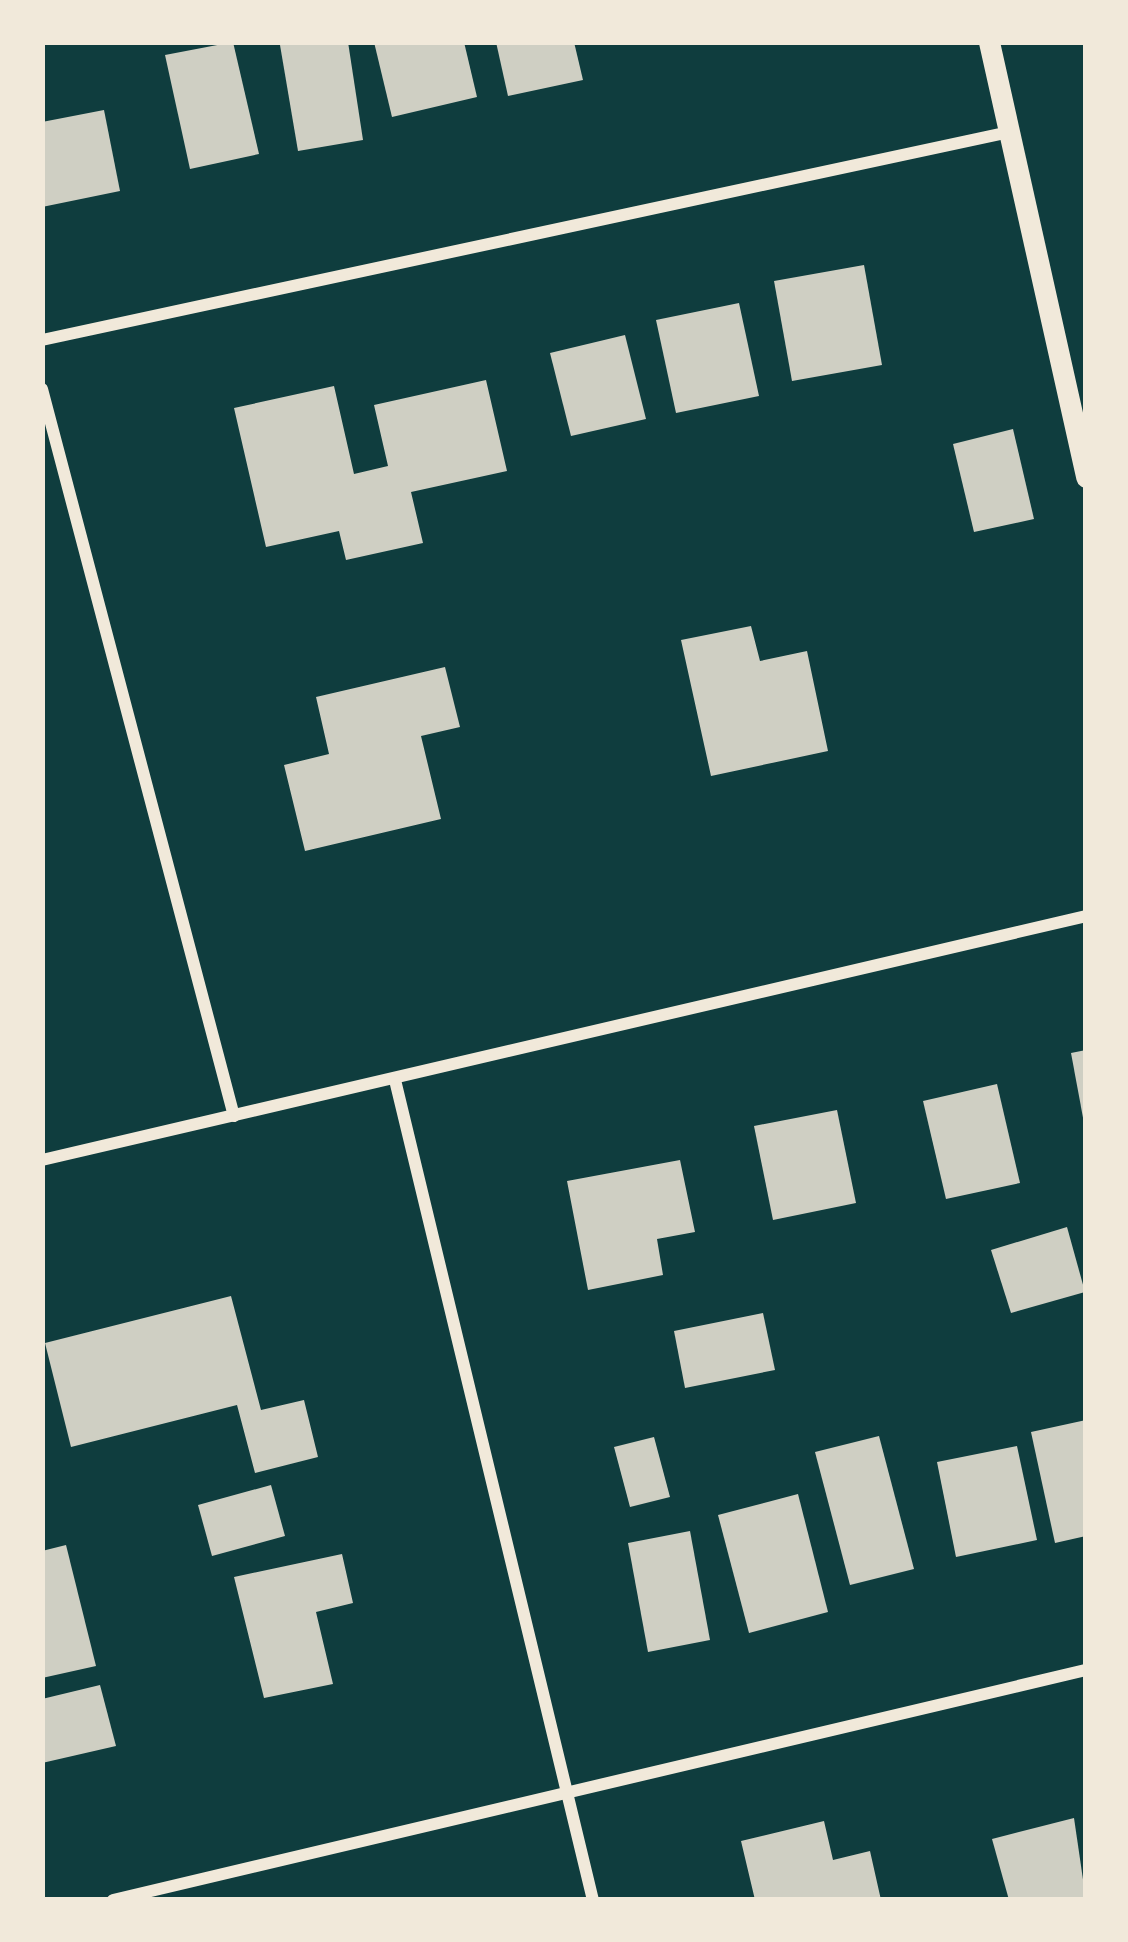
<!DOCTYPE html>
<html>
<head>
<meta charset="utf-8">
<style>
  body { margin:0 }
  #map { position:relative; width:1128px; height:1942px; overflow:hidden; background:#0f3d3e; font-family:"Roboto Condensed",sans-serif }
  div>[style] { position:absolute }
  .building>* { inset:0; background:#cfcfc3 }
  .minor>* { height:12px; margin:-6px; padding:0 6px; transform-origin:6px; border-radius:6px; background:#f1e9da }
  .tertiary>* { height:21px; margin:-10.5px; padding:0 10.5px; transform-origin:10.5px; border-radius:10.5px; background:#f1e9da }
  span { translate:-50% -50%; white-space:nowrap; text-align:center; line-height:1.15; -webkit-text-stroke:12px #f1e9da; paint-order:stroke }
  .frame { position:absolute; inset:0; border:45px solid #f1e9da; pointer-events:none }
</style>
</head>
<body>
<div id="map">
  <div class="building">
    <div style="clip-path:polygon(233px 42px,259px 154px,190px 169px,165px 55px)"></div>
    <div style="clip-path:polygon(348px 42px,363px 140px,298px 151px,280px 45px)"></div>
    <div style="clip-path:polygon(374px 42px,464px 42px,477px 97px,392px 117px)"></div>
    <div style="clip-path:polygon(496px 42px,574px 42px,583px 80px,508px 96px)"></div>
    <div style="clip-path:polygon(104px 110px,120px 191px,42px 207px,42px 122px)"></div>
    <div style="clip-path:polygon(864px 265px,882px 365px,792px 381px,774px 281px)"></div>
    <div style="clip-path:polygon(739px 303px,759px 396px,676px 413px,656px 320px)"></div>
    <div style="clip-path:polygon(625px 335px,646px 419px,571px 436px,550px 353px)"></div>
    <div style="clip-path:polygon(486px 380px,507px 471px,411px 492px,423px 543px,346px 560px,339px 531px,266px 547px,234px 408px,334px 386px,354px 474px,388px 466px,374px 405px)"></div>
    <div style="clip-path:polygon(1013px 429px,1034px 519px,974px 532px,953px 444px)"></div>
    <div style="clip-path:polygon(751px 626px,760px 661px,807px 651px,828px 751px,711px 776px,681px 640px)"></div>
    <div style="clip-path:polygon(445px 667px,460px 727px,421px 736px,441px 819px,305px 851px,284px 765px,329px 754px,316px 697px)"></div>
    <div style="clip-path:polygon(1086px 1050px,1086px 1123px,1084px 1123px,1071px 1053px)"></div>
    <div style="clip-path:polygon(997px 1084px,1020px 1183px,946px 1199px,923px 1101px)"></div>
    <div style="clip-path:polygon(837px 1110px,856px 1203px,773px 1220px,754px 1126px)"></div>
    <div style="clip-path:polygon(680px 1160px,695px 1232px,657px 1239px,663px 1275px,588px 1290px,567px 1181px)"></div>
    <div style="clip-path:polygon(1067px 1227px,1085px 1292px,1011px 1313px,991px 1250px)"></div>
    <div style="clip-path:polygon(231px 1296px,261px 1410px,304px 1400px,318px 1457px,255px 1473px,237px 1405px,71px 1447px,45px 1343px)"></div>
    <div style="clip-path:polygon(763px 1313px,775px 1370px,685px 1388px,674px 1331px)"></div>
    <div style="clip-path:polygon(1086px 1420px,1086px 1536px,1055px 1543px,1031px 1432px)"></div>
    <div style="clip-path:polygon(879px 1436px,914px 1569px,850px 1585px,815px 1452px)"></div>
    <div style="clip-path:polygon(654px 1437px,670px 1497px,630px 1507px,614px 1447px)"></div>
    <div style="clip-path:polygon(1017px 1446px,1037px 1540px,956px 1557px,937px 1462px)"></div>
    <div style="clip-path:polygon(271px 1485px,285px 1536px,212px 1556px,198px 1505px)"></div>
    <div style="clip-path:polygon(798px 1494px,828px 1612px,749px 1633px,718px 1515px)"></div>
    <div style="clip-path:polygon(690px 1531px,710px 1640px,648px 1652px,628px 1543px)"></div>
    <div style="clip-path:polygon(66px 1545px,96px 1666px,42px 1678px,42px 1551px)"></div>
    <div style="clip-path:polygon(342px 1554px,353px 1603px,316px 1612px,333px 1684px,264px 1698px,234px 1577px)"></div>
    <div style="clip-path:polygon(100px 1685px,116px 1746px,42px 1763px,42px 1699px)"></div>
    <div style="clip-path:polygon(1074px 1818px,1086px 1900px,1009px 1900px,992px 1839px)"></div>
    <div style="clip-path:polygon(824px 1821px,833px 1860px,870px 1851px,881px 1900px,755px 1900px,741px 1841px)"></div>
  </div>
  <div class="minor">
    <div style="left:42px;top:340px;width:989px;rotate:-12.14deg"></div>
    <div style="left:42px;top:389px;width:752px;rotate:75.21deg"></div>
    <div style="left:395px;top:1080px;width:844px;rotate:76.43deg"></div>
    <div style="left:42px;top:1160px;width:1072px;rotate:-13.15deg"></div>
    <div style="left:113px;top:1900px;width:1000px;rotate:-13.3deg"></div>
  </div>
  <div class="tertiary">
    <div style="left:989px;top:42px;width:446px;rotate:77.4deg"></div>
  </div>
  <div class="frame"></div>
</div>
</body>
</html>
